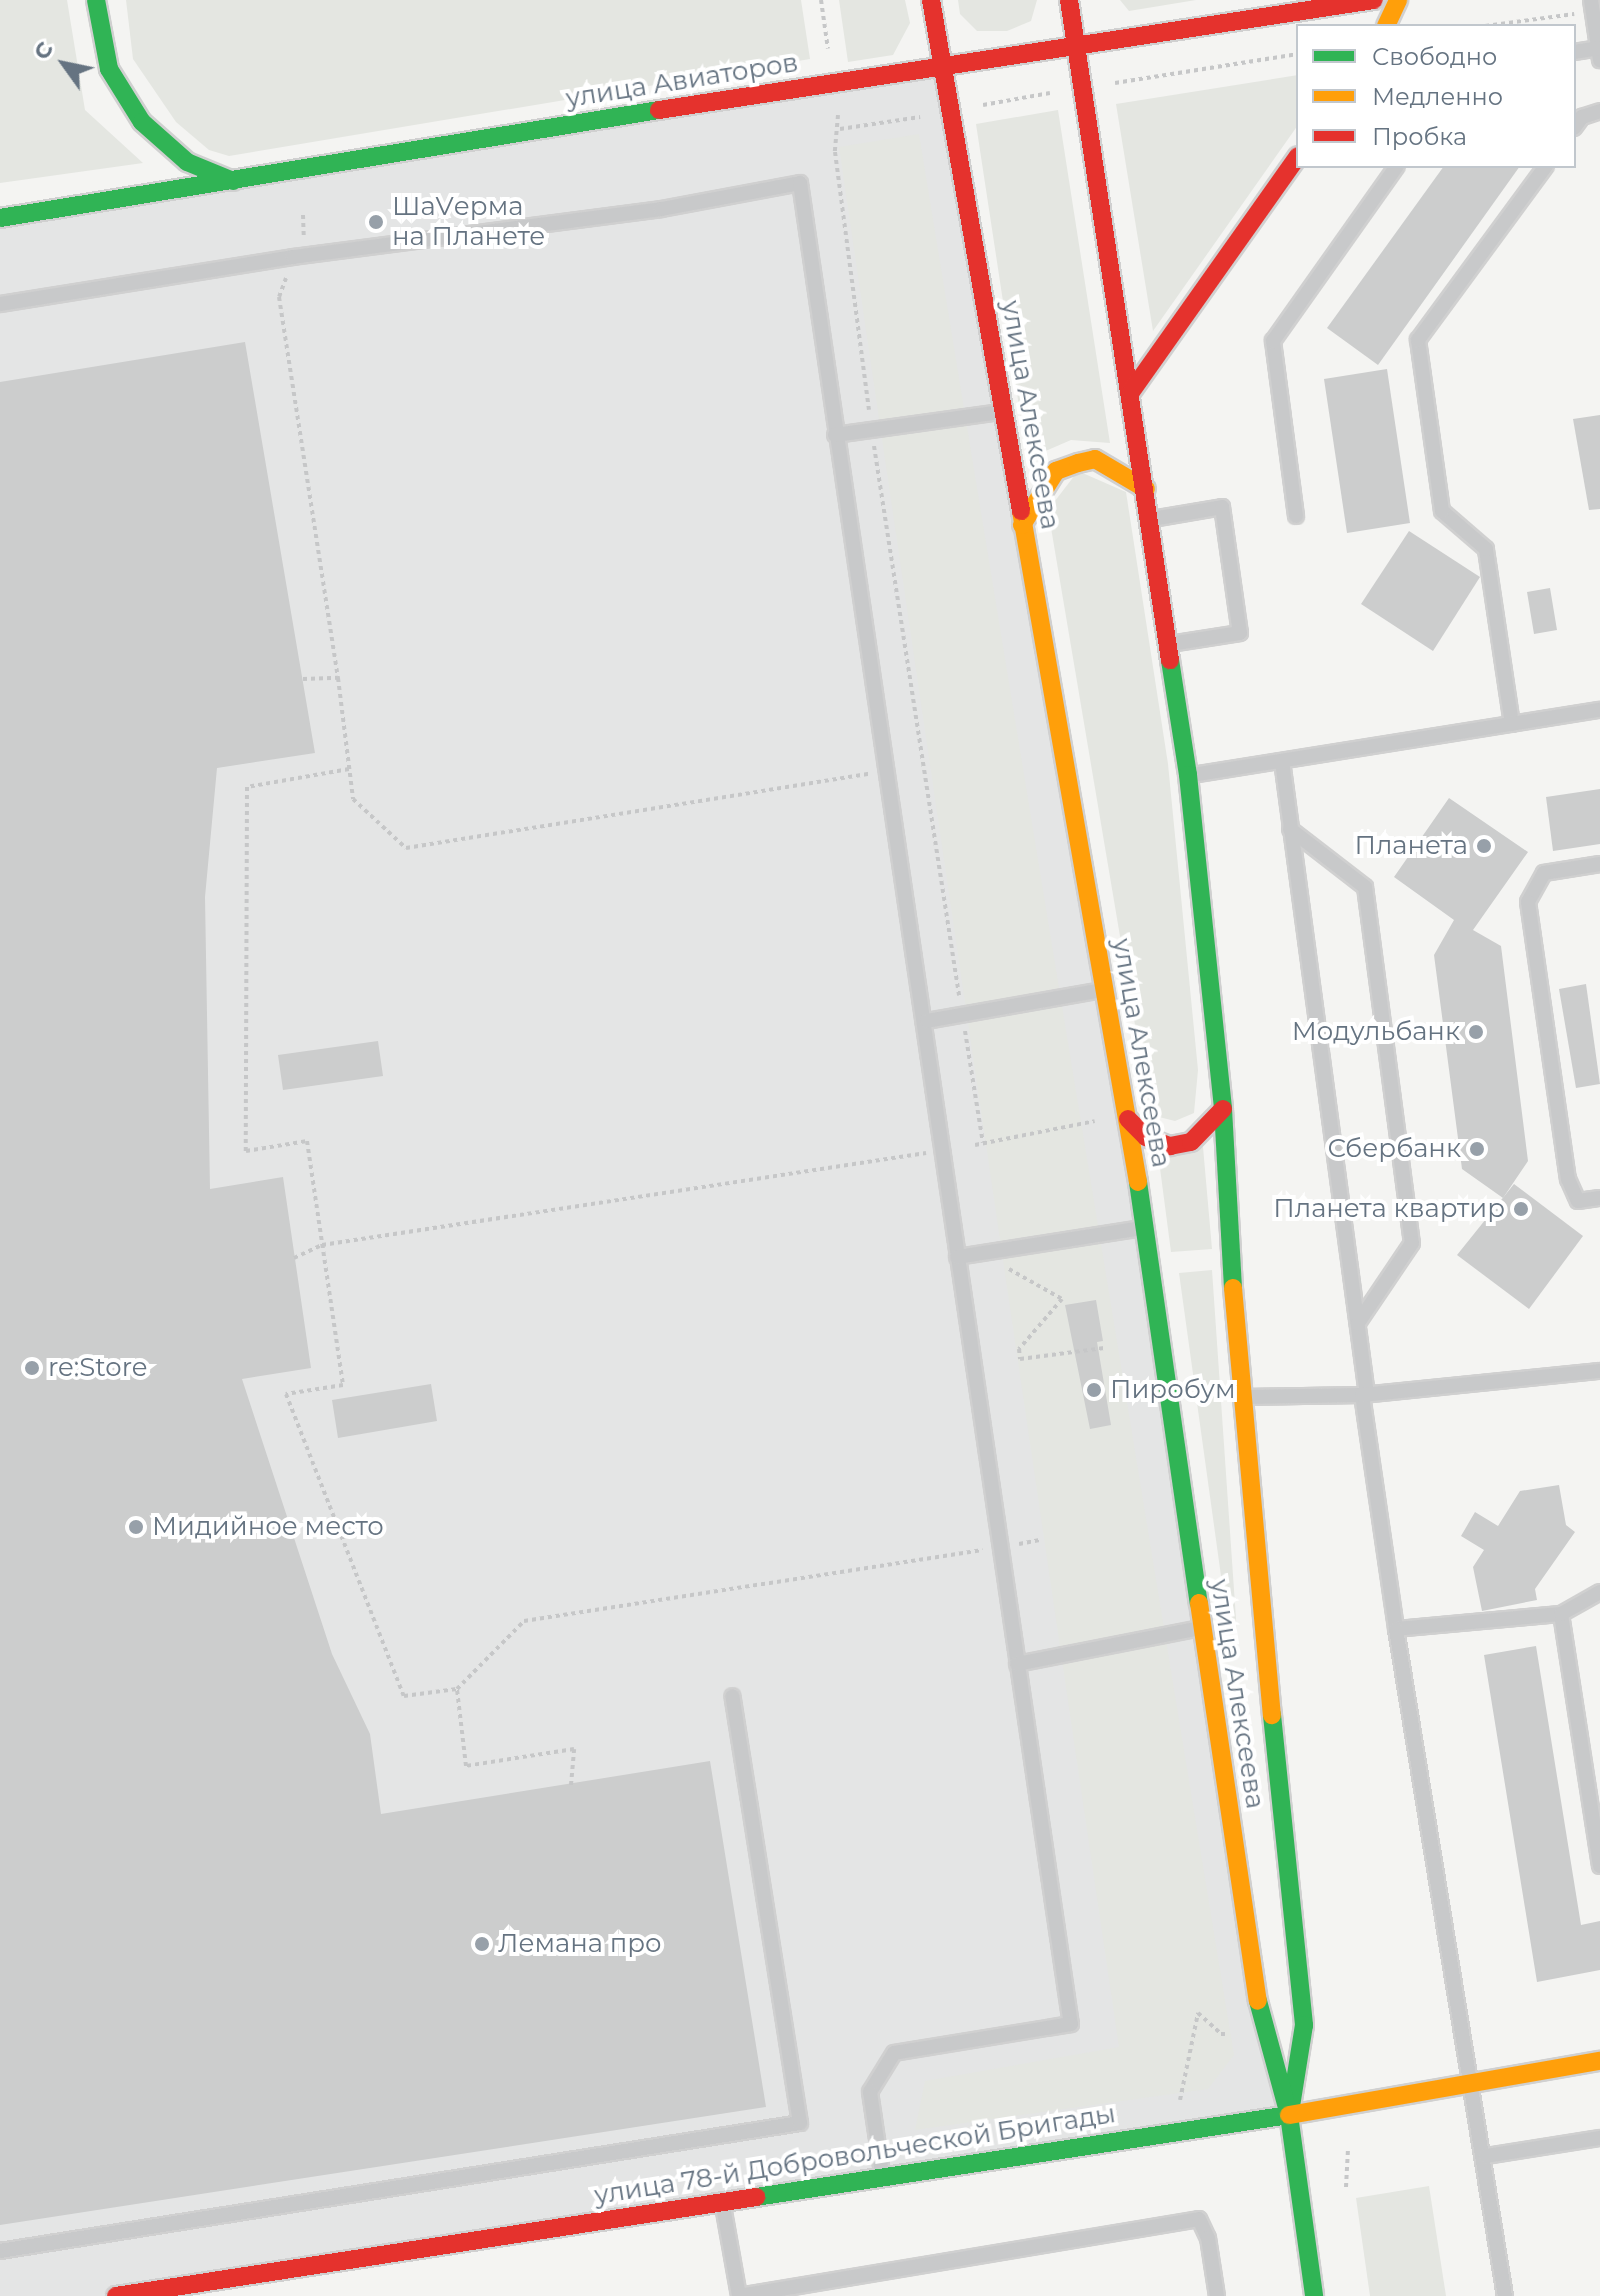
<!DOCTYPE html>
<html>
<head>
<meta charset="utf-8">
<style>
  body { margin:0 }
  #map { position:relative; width:1600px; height:2296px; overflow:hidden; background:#f4f4f2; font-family:Montserrat,sans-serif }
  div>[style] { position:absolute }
  .built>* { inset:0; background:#e4e5e5 }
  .green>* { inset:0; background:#e4e6e1 }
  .building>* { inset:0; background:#cccdcd }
  .path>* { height:4px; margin-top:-2px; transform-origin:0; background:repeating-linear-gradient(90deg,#c6c7c8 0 4px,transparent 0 8px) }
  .roads { filter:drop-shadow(2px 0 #d0d0d0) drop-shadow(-2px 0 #d0d0d0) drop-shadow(0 2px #d0d0d0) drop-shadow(0 -2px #d0d0d0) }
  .lane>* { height:14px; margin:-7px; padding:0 7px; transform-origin:7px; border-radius:7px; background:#c8c9ca }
  .fast>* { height:18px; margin:-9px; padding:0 9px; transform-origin:9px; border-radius:9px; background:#30b455 }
  .slow>* { height:18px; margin:-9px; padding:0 9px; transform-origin:9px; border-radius:9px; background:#ff9f0a }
  .jam>* { height:18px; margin:-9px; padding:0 9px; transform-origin:9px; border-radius:9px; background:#e5322d }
  .dots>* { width:22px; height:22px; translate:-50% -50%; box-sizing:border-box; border:4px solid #fff; border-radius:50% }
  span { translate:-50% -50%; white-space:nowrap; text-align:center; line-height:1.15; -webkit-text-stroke:8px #fff; paint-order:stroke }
  .street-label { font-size:26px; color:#657381 }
  .poi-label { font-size:26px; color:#657381 }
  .left { translate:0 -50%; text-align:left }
  .right { translate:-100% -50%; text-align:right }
  .legend { position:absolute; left:1296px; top:24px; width:280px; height:144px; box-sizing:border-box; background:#fff; border:2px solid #c1c7cd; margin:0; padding:10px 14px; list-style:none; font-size:24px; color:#657381 }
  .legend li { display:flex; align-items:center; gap:16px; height:40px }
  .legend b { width:40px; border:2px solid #c1c7cd }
  .north { position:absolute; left:24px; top:24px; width:80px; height:80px; -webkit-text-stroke:6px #fff; paint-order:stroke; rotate:303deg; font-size:22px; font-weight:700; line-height:32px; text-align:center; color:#657381 }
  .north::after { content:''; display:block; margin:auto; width:28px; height:36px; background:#657381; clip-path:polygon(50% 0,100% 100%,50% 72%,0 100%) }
</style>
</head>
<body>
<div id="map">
  <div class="built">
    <div style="clip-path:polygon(942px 63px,1289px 2115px,116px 2296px,0 2296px,0 218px)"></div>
  </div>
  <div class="green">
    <div style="clip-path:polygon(0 0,67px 0,85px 110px,143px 163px,0 183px)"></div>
    <div style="clip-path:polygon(126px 0,801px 0,810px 59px,229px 156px,209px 150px,176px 122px,133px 59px)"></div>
    <div style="clip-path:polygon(839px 0,905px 0,910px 23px,893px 55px,848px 62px)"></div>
    <div style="clip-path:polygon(958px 0,1037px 0,1031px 21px,1007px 31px,977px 31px,960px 14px)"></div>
    <div style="clip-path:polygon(1120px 0,1196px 0,1129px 11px)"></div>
    <div style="clip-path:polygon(1298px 75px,1298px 125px,1153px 331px,1116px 104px)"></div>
    <div style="clip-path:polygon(1058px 110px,1110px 443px,1071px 440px,1027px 459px,976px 124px)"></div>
    <div style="clip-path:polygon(919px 134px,1234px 2055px,1208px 2089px,915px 2130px,925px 2081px,1119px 2047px,839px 147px)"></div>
    <div style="clip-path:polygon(1078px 471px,1126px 492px,1168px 764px,1198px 1070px,1194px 1113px,1175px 1121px,1159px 1117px,1147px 1096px,1048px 510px)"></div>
    <div style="clip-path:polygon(1203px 1147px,1212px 1249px,1171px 1252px,1158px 1153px)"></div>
    <div style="clip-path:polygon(1212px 1270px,1238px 1648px,1231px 1648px,1179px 1273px)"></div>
    <div style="clip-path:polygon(1429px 2186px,1446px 2296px,1370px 2296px,1356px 2198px)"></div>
  </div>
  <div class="building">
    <div style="clip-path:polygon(1444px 166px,1520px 166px,1378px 365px,1327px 328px)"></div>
    <div style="clip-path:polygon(245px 342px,315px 753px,217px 768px,205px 897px,210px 1189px,283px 1177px,311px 1368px,242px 1379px,332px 1654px,370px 1734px,381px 1814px,710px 1761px,766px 2107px,0 2225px,0 382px)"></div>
    <div style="clip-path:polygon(1387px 369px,1410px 523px,1347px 533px,1324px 379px)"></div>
    <div style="clip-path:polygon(1600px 415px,1600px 509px,1589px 510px,1573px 419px)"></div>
    <div style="clip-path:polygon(1409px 531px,1480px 577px,1433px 651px,1361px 604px)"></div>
    <div style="clip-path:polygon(1550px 588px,1557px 630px,1534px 634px,1527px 592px)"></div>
    <div style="clip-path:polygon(1600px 789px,1600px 844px,1553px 851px,1546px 797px)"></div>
    <div style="clip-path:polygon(1449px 798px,1528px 852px,1473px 930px,1501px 946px,1528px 1161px,1503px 1198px,1462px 1169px,1434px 955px,1454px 920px,1394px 877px)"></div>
    <div style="clip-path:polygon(1586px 984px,1600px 1084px,1576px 1088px,1559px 989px)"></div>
    <div style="clip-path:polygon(378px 1041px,383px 1076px,283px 1090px,278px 1055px)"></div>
    <div style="clip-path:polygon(1514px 1184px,1583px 1236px,1529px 1309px,1457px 1255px)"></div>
    <div style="clip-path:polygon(1096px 1300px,1103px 1341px,1097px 1342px,1111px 1425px,1090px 1429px,1065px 1305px)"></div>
    <div style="clip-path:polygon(431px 1384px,437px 1421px,338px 1438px,332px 1400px)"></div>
    <div style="clip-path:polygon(1559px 1485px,1566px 1525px,1575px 1532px,1535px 1589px,1537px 1600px,1482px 1611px,1473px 1567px,1484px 1550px,1461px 1536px,1475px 1512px,1498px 1526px,1520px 1491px)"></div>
    <div style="clip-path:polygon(1536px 1646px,1581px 1925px,1600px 1921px,1600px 1970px,1537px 1982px,1484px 1655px)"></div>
  </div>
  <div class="path">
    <div style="left:821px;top:0;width:49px;rotate:81.9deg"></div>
    <div style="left:1485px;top:26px;width:90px;rotate:-7.7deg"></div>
    <div style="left:1115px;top:83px;width:185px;rotate:-9deg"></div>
    <div style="left:983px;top:105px;width:68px;rotate:-10.2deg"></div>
    <div style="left:838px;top:115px;width:37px;rotate:95deg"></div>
    <div style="left:835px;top:152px;width:260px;rotate:82.5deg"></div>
    <div style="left:840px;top:129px;width:81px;rotate:-8.5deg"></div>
    <div style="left:303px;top:215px;width:23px;rotate:88deg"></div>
    <div style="left:286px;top:278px;width:20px;rotate:110deg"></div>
    <div style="left:279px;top:297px;width:386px;rotate:81.2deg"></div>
    <div style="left:874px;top:446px;width:556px;rotate:81.2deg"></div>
    <div style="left:303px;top:679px;width:35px;rotate:-2deg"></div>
    <div style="left:338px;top:678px;width:122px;rotate:82.9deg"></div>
    <div style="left:353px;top:799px;width:72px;rotate:42.8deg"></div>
    <div style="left:406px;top:848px;width:469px;rotate:-9.1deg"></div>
    <div style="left:349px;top:769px;width:104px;rotate:170deg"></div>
    <div style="left:247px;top:787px;width:364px;rotate:90.2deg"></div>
    <div style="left:246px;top:1151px;width:62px;rotate:-9.3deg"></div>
    <div style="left:307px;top:1141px;width:247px;rotate:81.6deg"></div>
    <div style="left:343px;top:1385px;width:58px;rotate:171deg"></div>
    <div style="left:286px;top:1394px;width:324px;rotate:68.7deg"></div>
    <div style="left:404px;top:1696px;width:53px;rotate:-7.5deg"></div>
    <div style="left:965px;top:1031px;width:113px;rotate:80.9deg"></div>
    <div style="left:975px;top:1145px;width:122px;rotate:-11.3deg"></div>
    <div style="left:294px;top:1258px;width:31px;rotate:-25deg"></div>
    <div style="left:322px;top:1245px;width:611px;rotate:-8.66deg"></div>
    <div style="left:1009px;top:1269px;width:61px;rotate:29.5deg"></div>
    <div style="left:1062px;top:1299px;width:66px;rotate:130.7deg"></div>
    <div style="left:1019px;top:1349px;width:10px;rotate:84deg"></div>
    <div style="left:1020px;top:1359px;width:85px;rotate:-7.5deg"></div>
    <div style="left:1019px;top:1544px;width:21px;rotate:-11deg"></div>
    <div style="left:571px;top:1785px;width:36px;rotate:-85deg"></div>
    <div style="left:574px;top:1749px;width:109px;rotate:171.1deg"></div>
    <div style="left:466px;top:1766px;width:78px;rotate:-96.7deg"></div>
    <div style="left:457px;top:1689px;width:95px;rotate:-45.4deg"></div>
    <div style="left:524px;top:1621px;width:464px;rotate:-8.8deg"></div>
    <div style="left:1180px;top:2100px;width:89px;rotate:-78.3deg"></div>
    <div style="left:1198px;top:2013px;width:31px;rotate:42deg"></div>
    <div style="left:1221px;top:2034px;width:7px"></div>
    <div style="left:1346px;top:2187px;width:39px;rotate:-87deg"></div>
  </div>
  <div class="roads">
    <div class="lane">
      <div style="left:1591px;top:0;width:61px;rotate:81.5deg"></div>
      <div style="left:1574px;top:52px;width:24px;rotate:-9deg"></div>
      <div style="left:1574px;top:128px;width:14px;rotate:-54deg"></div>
      <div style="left:1582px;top:117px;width:19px;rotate:-18deg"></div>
      <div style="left:0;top:304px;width:297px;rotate:-9.1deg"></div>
      <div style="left:293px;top:257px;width:371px;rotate:-7.4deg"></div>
      <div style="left:661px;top:209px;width:141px;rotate:-10.6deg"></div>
      <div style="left:800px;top:183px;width:1861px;rotate:81.63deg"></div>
      <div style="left:1071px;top:2024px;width:179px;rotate:170.7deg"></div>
      <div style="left:894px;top:2053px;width:46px;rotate:121.6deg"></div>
      <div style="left:870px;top:2092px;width:82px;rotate:81.6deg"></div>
      <div style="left:835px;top:435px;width:168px;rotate:-7.9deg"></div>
      <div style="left:1296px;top:516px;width:177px;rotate:-97.5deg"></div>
      <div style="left:1273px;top:341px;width:214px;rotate:-54.7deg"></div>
      <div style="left:1152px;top:519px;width:71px;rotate:-9.7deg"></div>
      <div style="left:1222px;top:507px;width:127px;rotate:81.9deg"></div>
      <div style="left:1240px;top:633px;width:71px;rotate:171.1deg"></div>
      <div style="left:1512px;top:724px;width:177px;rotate:-98.5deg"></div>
      <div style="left:1486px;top:549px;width:58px;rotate:-139.2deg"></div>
      <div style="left:1442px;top:511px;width:173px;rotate:-98deg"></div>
      <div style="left:1418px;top:340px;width:216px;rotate:-53.7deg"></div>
      <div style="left:1282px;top:761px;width:640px;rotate:82.36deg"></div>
      <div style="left:1192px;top:775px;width:413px;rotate:-9.1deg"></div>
      <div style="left:1290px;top:829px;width:95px;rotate:37.7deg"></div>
      <div style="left:1365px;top:887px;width:359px;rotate:82.5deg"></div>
      <div style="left:1412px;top:1243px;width:97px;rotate:124deg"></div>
      <div style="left:1600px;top:864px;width:57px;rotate:170.9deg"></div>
      <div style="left:1544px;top:873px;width:33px;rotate:119deg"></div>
      <div style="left:1528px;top:902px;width:280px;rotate:81.8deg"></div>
      <div style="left:1568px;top:1179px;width:24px;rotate:66deg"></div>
      <div style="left:1578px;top:1201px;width:22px;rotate:-8deg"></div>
      <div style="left:927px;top:1021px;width:179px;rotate:-10deg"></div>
      <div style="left:957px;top:1257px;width:187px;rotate:-8.9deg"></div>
      <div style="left:1362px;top:1395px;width:236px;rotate:81.7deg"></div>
      <div style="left:1396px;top:1629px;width:166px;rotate:-5.2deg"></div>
      <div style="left:1561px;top:1614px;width:255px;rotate:81.2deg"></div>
      <div style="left:1244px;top:1397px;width:118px;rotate:-1deg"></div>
      <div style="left:1362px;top:1395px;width:239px;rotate:-5.8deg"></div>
      <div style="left:1561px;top:1614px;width:45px;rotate:-29.4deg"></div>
      <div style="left:1396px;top:1629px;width:676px;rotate:80.72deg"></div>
      <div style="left:1017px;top:1664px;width:187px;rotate:-11.1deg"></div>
      <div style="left:1486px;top:2156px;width:115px;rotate:-9deg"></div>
      <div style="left:723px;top:2206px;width:91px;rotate:79.9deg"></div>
      <div style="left:0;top:2251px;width:810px;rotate:-9.09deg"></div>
      <div style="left:800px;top:2123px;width:432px;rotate:-99deg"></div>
      <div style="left:739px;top:2296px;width:466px;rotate:-9.5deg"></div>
      <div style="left:1199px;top:2219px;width:21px;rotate:65deg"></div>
      <div style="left:1208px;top:2238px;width:59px;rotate:81.2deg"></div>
    </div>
    <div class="fast">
      <div style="left:96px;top:0;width:70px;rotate:79.3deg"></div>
      <div style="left:109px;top:69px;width:62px;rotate:58.1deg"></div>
      <div style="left:142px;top:122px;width:60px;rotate:41.6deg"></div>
      <div style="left:187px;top:162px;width:50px;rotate:22.4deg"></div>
      <div style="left:0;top:218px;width:668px;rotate:-9.31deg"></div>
      <div style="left:1170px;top:660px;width:116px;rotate:81.1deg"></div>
      <div style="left:1188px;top:775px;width:336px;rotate:84deg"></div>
      <div style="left:1223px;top:1109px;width:179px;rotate:86.8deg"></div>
      <div style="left:1138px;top:1182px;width:425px;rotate:81.8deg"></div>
      <div style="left:1272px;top:1715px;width:312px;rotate:84.1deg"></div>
      <div style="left:1304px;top:2025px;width:82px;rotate:99.1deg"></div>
      <div style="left:1258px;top:2001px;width:118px;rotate:74.8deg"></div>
      <div style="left:1289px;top:2115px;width:183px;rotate:82.1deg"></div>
      <div style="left:756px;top:2197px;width:539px;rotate:-8.75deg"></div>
    </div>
    <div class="slow">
      <div style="left:1386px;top:26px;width:29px;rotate:-65deg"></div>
      <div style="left:1021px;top:511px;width:681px;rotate:80.11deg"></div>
      <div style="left:1022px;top:525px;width:64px;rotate:-57.8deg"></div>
      <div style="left:1056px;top:471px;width:23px;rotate:-20deg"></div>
      <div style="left:1078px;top:463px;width:17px;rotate:-13deg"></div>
      <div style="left:1095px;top:459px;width:59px;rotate:30.5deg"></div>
      <div style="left:1233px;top:1288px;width:429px;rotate:84.8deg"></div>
      <div style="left:1199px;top:1603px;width:402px;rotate:81.6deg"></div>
      <div style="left:1289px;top:2115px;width:316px;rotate:-9.9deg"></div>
    </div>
    <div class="jam">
      <div style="left:931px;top:0;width:519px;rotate:80.01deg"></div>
      <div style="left:1069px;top:0;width:668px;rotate:81.3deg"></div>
      <div style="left:659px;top:110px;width:723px;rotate:-8.75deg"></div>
      <div style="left:1131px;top:392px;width:289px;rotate:-54.7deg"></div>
      <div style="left:1128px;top:1119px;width:25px;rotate:45deg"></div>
      <div style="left:1146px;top:1137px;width:26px;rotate:21deg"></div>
      <div style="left:1170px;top:1146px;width:21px;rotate:-11deg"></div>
      <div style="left:1191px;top:1142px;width:46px;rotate:-45.9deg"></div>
      <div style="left:116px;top:2296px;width:648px;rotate:-8.79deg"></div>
    </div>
  </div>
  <div class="dots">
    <div style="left:376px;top:222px;background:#97a0a9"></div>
    <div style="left:1484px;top:846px;background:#97a0a9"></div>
    <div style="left:1476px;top:1032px;background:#97a0a9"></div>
    <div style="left:1477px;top:1149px;background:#97a0a9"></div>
    <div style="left:1521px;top:1209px;background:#97a0a9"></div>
    <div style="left:32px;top:1368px;background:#97a0a9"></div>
    <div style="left:1094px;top:1390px;background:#97a0a9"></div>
    <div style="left:136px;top:1527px;background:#97a0a9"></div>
    <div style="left:482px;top:1944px;background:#97a0a9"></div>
  </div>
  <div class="street-label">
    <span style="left:682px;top:81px;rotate:-9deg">улица Авиаторов</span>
    <span style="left:1030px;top:415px;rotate:80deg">улица Алексеева</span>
    <span style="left:1141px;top:1053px;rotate:80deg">улица Алексеева</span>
    <span style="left:1237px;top:1694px;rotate:81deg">улица Алексеева</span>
    <span style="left:855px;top:2155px;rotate:-9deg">улица 78-й Добровольческой Бригады</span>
  </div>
  <div class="poi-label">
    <span class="left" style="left:392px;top:222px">ШаVерма<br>на Планете</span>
    <span class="right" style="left:1468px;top:846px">Планета</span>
    <span class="right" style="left:1460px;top:1032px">Модульбанк</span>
    <span class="right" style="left:1461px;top:1149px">Сбербанк</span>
    <span class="right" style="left:1505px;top:1209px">Планета квартир</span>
    <span class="left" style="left:48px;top:1368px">re:Store</span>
    <span class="left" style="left:1110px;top:1390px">Пиробум</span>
    <span class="left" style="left:152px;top:1527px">Мидийное место</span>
    <span class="left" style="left:498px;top:1944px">Лемана про</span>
  </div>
  <ul class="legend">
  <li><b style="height:10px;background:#30b455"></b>Свободно</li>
  <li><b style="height:10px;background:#ff9f0a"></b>Медленно</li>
  <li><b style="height:10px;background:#e5322d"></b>Пробка</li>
  </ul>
  <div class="north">С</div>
</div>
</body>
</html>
